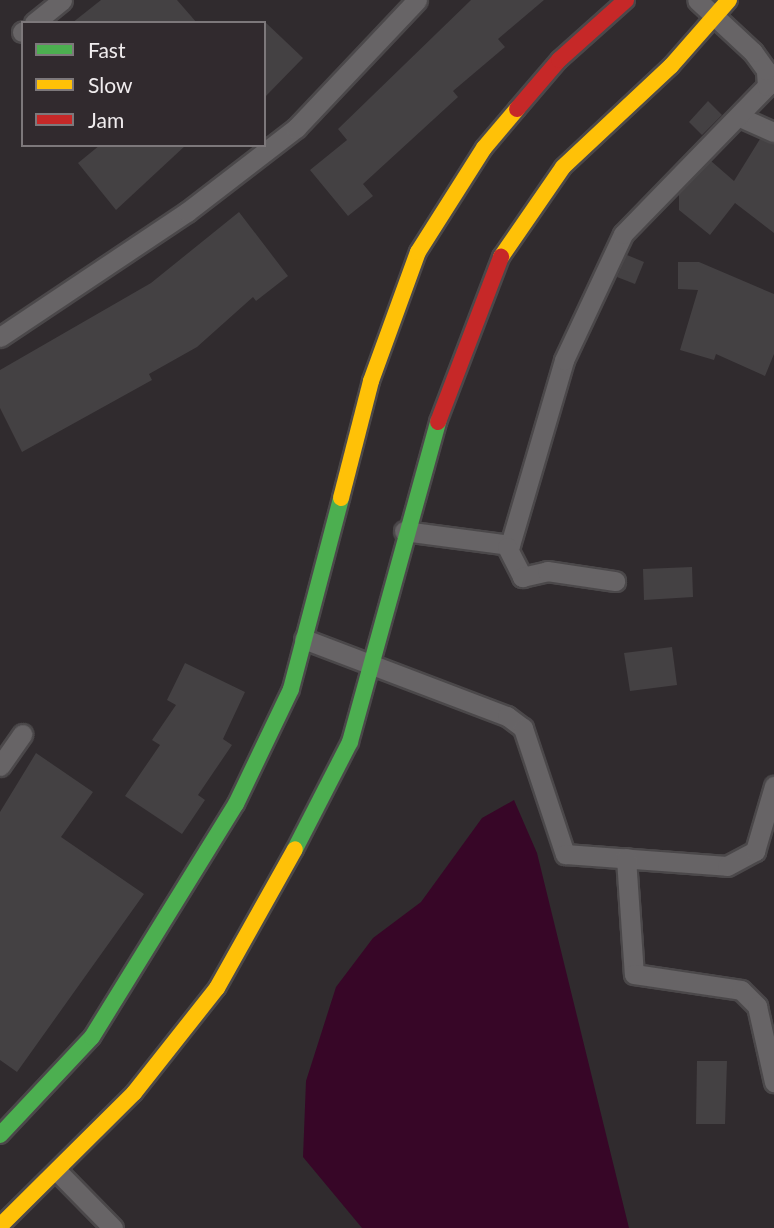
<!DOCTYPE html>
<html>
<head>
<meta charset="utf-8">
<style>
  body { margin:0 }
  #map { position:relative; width:774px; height:1228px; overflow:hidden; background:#302b2e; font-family:Lato,sans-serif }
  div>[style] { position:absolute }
  .water>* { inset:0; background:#370627 }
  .building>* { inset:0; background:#444143 }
  .roads { filter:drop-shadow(2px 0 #4b484a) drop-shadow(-2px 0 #4b484a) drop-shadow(0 2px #4b484a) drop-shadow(0 -2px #4b484a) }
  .street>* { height:19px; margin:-9.5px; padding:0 9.5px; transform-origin:9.5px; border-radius:9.5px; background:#676466 }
  .fast>* { height:16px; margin:-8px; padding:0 8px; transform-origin:8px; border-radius:8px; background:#4caf50 }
  .slow>* { height:16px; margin:-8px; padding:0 8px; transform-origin:8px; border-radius:8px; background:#ffc107 }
  .jam>* { height:16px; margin:-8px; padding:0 8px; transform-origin:8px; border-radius:8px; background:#c62828 }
  span { translate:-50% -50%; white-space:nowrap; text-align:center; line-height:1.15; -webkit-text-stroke:5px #312a2e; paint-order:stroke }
  .legend { position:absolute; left:21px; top:21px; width:245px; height:126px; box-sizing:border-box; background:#312a2e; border:2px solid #7d787b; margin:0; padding:9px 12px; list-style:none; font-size:21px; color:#f0ecee }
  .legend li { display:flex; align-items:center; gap:14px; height:35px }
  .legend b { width:35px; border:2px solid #7d787b }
</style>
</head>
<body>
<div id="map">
  <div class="water">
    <div style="clip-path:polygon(514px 800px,537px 853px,629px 1228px,362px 1228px,303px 1157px,306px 1081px,336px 987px,373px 938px,421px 902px,482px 818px)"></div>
  </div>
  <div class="building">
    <div style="clip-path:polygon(101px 0,177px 0,197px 23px,72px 23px)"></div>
    <div style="clip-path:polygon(471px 0,544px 0,498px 39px,505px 47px,453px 91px,458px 97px,363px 184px,373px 196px,348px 216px,310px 170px,347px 140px,338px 129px)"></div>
    <div style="clip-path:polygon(264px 21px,303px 58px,264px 98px)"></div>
    <div style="clip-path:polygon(708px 101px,722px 115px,702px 135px,689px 122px)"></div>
    <div style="clip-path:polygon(760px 139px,774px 144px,774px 233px,735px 203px,710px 235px,679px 210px,679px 194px,711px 161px,734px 181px)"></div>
    <div style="clip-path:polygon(100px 145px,186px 145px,116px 210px,78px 163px)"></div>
    <div style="clip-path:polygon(239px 212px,288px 276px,256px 301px,253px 297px,197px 347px,149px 374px,152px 380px,22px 452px,0 408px,0 370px,151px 283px)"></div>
    <div style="clip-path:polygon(627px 255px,644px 262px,635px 284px,617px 277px)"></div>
    <div style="clip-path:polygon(678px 262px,699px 262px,774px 294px,774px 354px,765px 376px,716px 354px,714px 360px,680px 350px,698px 290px,678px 289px)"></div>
    <div style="clip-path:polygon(692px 567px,693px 597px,644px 600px,643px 569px)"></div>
    <div style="clip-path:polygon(672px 647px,677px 685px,630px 691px,624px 653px)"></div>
    <div style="clip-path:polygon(185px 663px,245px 692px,223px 739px,232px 745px,198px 795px,205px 800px,182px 834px,125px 796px,160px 745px,152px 740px,176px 705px,167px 700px)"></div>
    <div style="clip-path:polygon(36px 753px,93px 792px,61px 837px,144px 894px,17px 1072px,0 1060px,0 812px)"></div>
    <div style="clip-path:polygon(697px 1061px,727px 1061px,725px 1124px,696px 1124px)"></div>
  </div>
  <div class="roads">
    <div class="street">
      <div style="left:34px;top:23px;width:36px;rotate:-39deg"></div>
      <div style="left:22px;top:32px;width:1px;rotate:-45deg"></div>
      <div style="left:742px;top:118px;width:35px;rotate:24deg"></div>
      <div style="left:0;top:337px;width:225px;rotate:-33.8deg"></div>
      <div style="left:187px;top:212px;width:138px;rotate:-37.6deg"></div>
      <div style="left:296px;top:128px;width:176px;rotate:-46.6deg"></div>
      <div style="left:404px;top:531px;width:107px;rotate:7.5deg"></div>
      <div style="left:510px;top:545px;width:193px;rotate:-73.7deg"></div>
      <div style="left:564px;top:360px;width:139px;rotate:-64.9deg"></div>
      <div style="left:623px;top:234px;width:206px;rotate:-45.8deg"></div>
      <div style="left:767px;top:86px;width:16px;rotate:-94deg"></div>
      <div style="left:766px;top:70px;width:22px;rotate:-126deg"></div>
      <div style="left:753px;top:52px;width:76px;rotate:-137.1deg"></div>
      <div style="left:507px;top:547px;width:34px;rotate:63deg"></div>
      <div style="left:522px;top:577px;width:26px;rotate:-13deg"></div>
      <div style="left:547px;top:571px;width:69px;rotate:8.4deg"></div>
      <div style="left:304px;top:639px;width:217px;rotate:20.8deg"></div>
      <div style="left:507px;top:716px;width:20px;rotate:37deg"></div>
      <div style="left:523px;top:728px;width:133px;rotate:71.6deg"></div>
      <div style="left:565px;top:854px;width:162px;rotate:4.2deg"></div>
      <div style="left:727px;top:866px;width:32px;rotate:-28deg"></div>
      <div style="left:755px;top:851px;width:68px;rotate:-73.7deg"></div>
      <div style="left:0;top:766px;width:39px;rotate:-55deg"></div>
      <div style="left:626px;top:858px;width:116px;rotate:86.1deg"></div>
      <div style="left:634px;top:974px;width:108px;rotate:8.5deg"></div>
      <div style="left:741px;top:990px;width:23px;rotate:45deg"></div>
      <div style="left:757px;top:1006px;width:78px;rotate:77.4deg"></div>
      <div style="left:57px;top:1171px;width:80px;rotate:45.5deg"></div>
    </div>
    <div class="fast">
      <div style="left:295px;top:849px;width:120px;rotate:-62.8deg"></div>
      <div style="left:350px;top:742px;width:332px;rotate:-74.6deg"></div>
      <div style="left:0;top:1135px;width:134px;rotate:-46.8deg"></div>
      <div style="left:92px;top:1037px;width:274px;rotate:-58.3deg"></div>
      <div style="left:236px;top:804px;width:127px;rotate:-64.4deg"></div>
      <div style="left:291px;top:689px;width:197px;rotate:-75.3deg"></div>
    </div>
    <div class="slow">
      <div style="left:501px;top:257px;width:109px;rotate:-55.4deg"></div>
      <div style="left:563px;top:167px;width:148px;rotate:-43.1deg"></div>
      <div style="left:671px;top:66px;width:88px;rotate:-48.7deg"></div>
      <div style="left:341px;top:498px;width:121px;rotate:-75.6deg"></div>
      <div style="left:371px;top:381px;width:137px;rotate:-70deg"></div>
      <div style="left:418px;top:252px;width:123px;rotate:-57.6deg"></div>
      <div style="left:484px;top:148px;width:51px;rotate:-49.8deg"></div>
      <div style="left:0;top:1226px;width:189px;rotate:-44.8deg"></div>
      <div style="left:134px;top:1093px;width:134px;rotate:-51.7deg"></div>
      <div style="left:217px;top:988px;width:159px;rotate:-60.7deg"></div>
    </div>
    <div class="jam">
      <div style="left:517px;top:109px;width:65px;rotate:-49.4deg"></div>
      <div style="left:559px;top:60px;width:90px;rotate:-41.8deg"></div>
      <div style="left:438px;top:422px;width:177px;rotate:-69.1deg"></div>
    </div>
  </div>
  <ul class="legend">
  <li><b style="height:9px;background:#4caf50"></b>Fast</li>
  <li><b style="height:9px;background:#ffc107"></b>Slow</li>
  <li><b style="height:9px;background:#c62828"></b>Jam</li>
  </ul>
</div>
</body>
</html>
